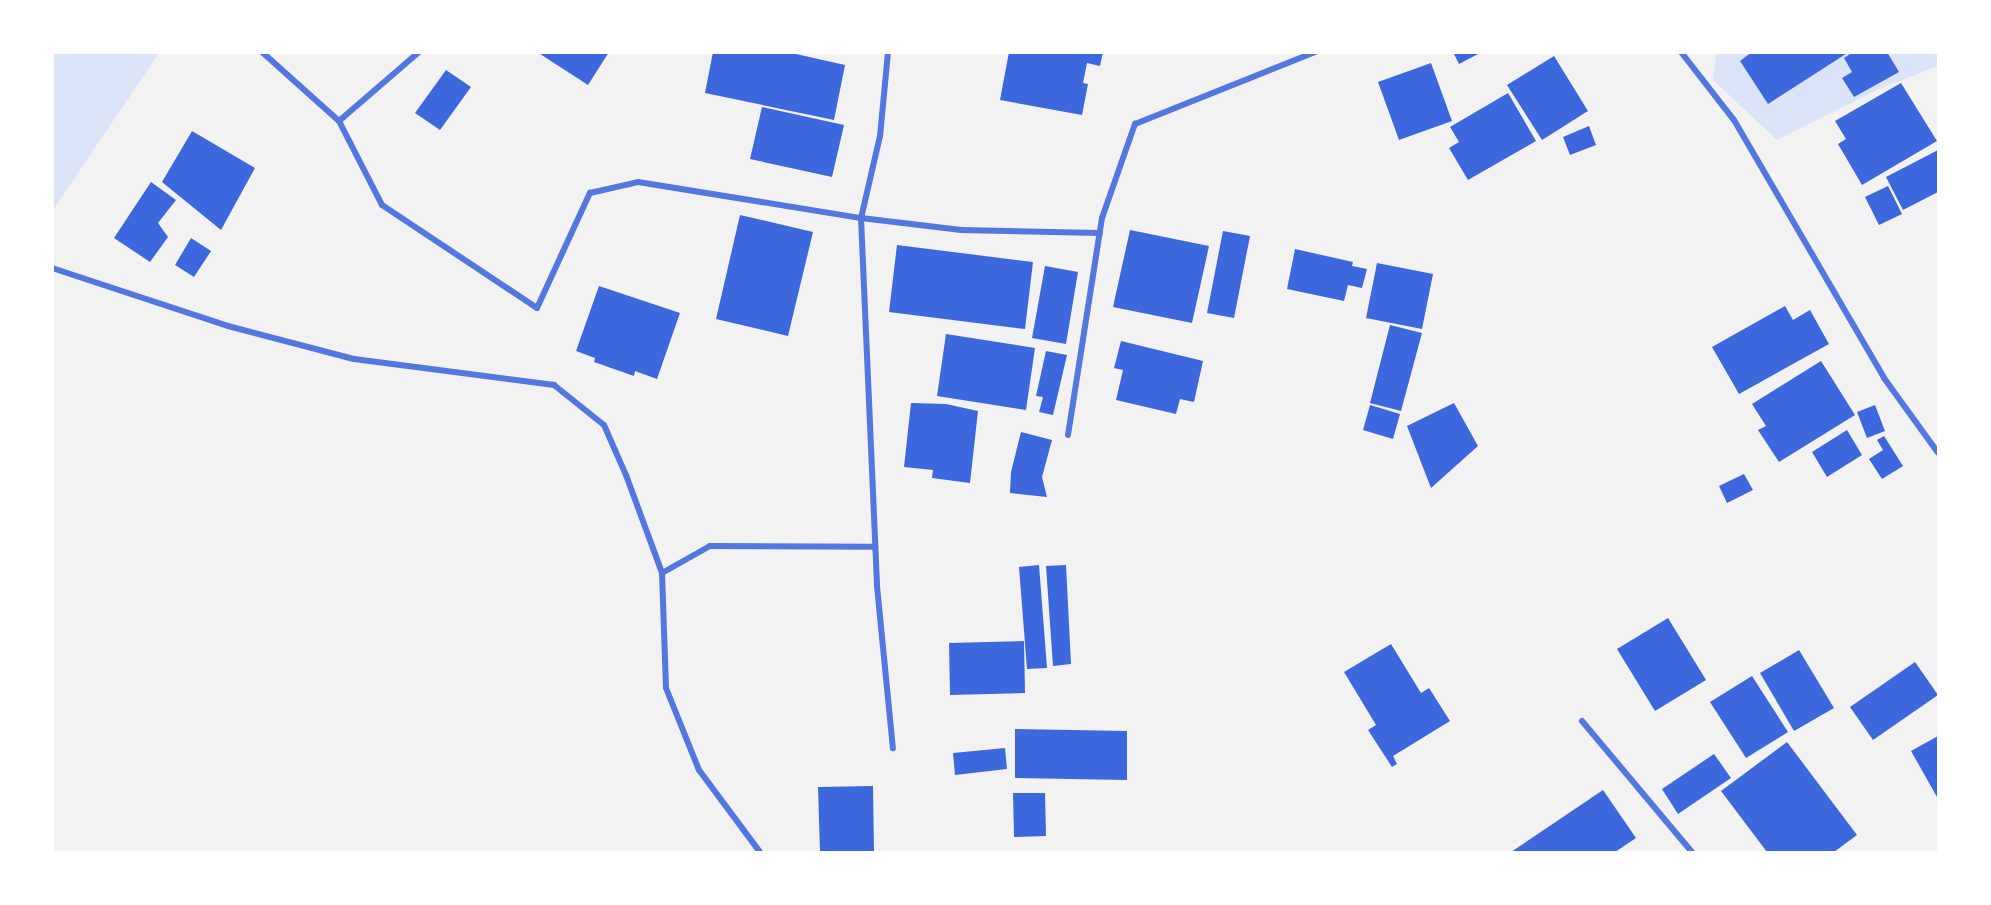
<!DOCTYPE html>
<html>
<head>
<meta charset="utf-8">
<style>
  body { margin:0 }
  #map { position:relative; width:1991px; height:905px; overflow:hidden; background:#f2f2f2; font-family:Georgia,serif }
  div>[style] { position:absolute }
  .green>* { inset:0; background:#dbe4f7 }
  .building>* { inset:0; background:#3d67dc }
  .minor>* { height:6px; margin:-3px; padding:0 3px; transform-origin:3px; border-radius:3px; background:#5277de }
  span { translate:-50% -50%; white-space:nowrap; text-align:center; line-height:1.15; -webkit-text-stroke:6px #fff; paint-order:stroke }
  .frame { position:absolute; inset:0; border:54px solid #fff; pointer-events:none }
</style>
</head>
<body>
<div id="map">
  <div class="green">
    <div style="clip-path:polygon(53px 52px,159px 53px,53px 210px,52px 53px)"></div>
    <div style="clip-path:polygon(1716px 53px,1938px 53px,1938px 66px,1877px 90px,1777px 140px,1713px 80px)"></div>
  </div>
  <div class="building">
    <div style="clip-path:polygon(537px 52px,609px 52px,588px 85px)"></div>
    <div style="clip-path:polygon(713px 52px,787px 52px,845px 65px,834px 120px,705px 93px)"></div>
    <div style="clip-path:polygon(1009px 52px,1103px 52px,1100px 66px,1087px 63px,1083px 83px,1088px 84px,1082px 115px,1000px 100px)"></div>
    <div style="clip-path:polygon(1453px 52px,1482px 52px,1459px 64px)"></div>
    <div style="clip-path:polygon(1752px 52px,1849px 52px,1768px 104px,1740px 61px)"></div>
    <div style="clip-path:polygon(1853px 52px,1887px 52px,1899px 72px,1854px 97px,1842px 78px,1852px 72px,1844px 58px)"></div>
    <div style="clip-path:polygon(1554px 56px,1588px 111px,1542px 140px,1507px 85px)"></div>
    <div style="clip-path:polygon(1431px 63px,1452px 121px,1399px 140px,1378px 82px)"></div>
    <div style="clip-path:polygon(446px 70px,471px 87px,440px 130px,415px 113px)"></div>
    <div style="clip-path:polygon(1901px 83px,1937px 141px,1862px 185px,1838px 144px,1846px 139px,1835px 121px)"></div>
    <div style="clip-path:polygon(1508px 93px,1536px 141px,1468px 180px,1449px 148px,1459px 142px,1450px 127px)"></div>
    <div style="clip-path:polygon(762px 107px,844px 125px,832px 177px,750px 159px)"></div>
    <div style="clip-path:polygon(1589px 126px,1596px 145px,1570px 155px,1563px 137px)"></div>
    <div style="clip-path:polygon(192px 131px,255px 168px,221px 230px,162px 182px)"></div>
    <div style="clip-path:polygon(1938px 150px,1938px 192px,1903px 210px,1886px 177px)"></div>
    <div style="clip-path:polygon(151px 182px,176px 200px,158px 223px,168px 237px,150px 262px,114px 238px)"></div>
    <div style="clip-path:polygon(1888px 186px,1902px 214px,1879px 225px,1865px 197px)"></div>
    <div style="clip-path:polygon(740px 215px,813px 232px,788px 336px,716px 319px)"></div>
    <div style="clip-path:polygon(1130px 230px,1209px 246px,1192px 323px,1113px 307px)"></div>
    <div style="clip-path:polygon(1223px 231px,1250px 236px,1234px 318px,1207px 313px)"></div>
    <div style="clip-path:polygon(191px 238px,211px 251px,194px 277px,175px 265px)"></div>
    <div style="clip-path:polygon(897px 245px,1033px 262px,1025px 329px,889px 312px)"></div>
    <div style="clip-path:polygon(1295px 249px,1353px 262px,1352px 266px,1367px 269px,1362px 288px,1348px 285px,1344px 301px,1287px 289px)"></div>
    <div style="clip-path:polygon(1377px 263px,1433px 274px,1422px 329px,1366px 318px)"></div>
    <div style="clip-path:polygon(1045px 266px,1078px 272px,1066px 344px,1032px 338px)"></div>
    <div style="clip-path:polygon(599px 286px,680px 313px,657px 379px,635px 371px,634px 376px,594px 362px,595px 358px,576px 351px)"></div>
    <div style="clip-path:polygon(1785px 306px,1793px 320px,1810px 310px,1829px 344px,1739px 394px,1712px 347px)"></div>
    <div style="clip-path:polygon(1390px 325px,1422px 333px,1401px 411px,1370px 403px)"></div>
    <div style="clip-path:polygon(946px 334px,1035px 348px,1026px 410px,937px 396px)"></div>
    <div style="clip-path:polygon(1121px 341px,1203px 361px,1194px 402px,1180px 399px,1176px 414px,1116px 400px,1123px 370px,1114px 368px)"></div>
    <div style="clip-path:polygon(1046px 351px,1067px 355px,1053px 415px,1039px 412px,1043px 397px,1036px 396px)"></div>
    <div style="clip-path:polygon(1821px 361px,1855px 415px,1779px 462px,1758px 430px,1766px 426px,1752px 404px)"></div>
    <div style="clip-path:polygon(911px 403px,946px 404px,978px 411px,970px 483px,932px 478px,933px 470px,904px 467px)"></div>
    <div style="clip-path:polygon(1454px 403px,1478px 446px,1431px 488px,1407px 426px)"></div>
    <div style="clip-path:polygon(1370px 405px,1400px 414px,1393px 439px,1363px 430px)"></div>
    <div style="clip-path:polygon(1875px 405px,1885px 431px,1867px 438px,1857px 412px)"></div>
    <div style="clip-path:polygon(1847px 430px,1862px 455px,1827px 477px,1812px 452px)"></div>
    <div style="clip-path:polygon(1021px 432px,1052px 440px,1042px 477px,1047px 497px,1010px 493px,1011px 472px)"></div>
    <div style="clip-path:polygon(1884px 436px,1903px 466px,1882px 479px,1869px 459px,1883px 450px,1877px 440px)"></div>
    <div style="clip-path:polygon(1744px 474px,1753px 490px,1727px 503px,1719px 486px)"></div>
    <div style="clip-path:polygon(1039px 565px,1047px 668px,1027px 669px,1019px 567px)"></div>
    <div style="clip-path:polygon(1066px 565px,1071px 664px,1053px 666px,1046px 566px)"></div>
    <div style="clip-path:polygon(1668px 618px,1706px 680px,1655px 711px,1617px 649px)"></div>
    <div style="clip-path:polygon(1024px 641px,1025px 693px,950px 695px,949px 643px)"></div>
    <div style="clip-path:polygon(1391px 644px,1421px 693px,1429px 688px,1450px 721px,1393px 756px,1397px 764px,1392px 767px,1368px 730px,1376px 725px,1344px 672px)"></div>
    <div style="clip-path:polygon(1799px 650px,1834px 708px,1794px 731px,1760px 673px)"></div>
    <div style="clip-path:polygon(1915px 662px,1938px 695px,1873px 740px,1850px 707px)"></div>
    <div style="clip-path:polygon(1752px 676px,1788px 732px,1746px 758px,1710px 702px)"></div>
    <div style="clip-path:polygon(1015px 729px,1127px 731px,1127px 780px,1015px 778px)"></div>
    <div style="clip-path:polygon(1938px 736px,1938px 796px,1937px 797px,1911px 751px)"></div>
    <div style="clip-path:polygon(1787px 742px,1857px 835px,1834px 852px,1767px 852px,1721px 791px)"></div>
    <div style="clip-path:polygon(1005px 748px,1007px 769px,955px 775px,953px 753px)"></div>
    <div style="clip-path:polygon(1714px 754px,1731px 778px,1678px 814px,1662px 789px)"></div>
    <div style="clip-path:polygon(873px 786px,874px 852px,820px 852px,818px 787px)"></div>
    <div style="clip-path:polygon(1603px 790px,1636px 838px,1615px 852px,1511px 852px)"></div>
    <div style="clip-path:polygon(1013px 793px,1045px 793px,1046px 836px,1014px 837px)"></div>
  </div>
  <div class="minor">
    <div style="left:262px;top:52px;width:103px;rotate:41.9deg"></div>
    <div style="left:339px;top:121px;width:94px;rotate:62.9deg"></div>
    <div style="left:382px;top:205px;width:186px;rotate:33.6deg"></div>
    <div style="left:537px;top:308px;width:127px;rotate:-65.3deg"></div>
    <div style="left:590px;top:193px;width:49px;rotate:-12.9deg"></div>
    <div style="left:638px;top:182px;width:226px;rotate:9.2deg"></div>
    <div style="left:861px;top:218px;width:101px;rotate:6.8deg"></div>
    <div style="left:961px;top:230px;width:139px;rotate:1.2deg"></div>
    <div style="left:888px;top:52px;width:84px;rotate:95.4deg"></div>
    <div style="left:880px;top:136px;width:84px;rotate:103deg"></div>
    <div style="left:861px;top:218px;width:368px;rotate:87.5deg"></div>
    <div style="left:877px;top:586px;width:163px;rotate:84.4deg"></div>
    <div style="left:1681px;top:52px;width:86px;rotate:52.1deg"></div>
    <div style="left:1734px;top:120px;width:298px;rotate:59.8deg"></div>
    <div style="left:1884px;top:378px;width:92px;rotate:54.2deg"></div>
    <div style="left:339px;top:121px;width:106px;rotate:-40.8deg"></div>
    <div style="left:52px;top:268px;width:185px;rotate:18.2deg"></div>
    <div style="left:228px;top:326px;width:130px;rotate:14.7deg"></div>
    <div style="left:354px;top:359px;width:202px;rotate:7.4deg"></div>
    <div style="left:554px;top:385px;width:64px;rotate:38.7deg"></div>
    <div style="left:604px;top:425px;width:55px;rotate:66.3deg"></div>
    <div style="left:626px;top:475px;width:104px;rotate:69.8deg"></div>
    <div style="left:662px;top:573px;width:115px;rotate:88deg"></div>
    <div style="left:666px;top:688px;width:88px;rotate:68.1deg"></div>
    <div style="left:699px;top:770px;width:102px;rotate:53.4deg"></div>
    <div style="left:1068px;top:435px;width:220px;rotate:-81.1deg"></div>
    <div style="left:1102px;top:218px;width:100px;rotate:-70.7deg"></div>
    <div style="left:1135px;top:124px;width:194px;rotate:-21.8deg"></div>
    <div style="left:662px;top:573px;width:55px;rotate:-29.4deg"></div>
    <div style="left:710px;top:546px;width:165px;rotate:0.3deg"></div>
    <div style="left:1582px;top:721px;width:171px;rotate:50deg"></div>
  </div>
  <div class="frame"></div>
</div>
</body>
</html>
